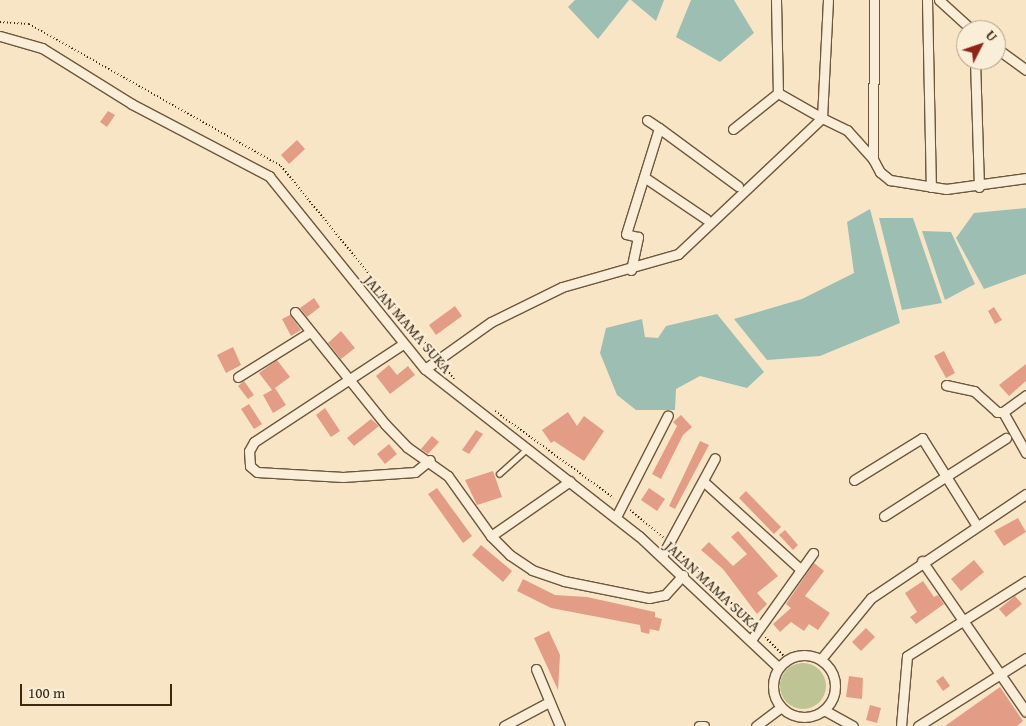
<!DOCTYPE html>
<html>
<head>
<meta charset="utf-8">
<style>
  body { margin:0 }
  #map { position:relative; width:1026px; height:726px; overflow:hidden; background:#f8e5c5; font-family:"Gentium Book Plus",serif }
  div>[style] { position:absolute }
  .green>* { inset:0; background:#bec494 }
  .round { border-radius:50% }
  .water>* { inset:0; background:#9dbfb3 }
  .building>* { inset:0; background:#e39d86 }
  .path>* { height:2px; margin-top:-1px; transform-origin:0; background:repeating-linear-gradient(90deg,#3d2810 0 1px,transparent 0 3.5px) }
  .roads { filter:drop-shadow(1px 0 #6c573d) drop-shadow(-1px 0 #6c573d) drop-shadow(0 1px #6c573d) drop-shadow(0 -1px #6c573d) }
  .lane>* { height:4.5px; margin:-2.25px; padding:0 2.25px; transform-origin:2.25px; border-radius:2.25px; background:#faeed9 }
  .street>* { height:9px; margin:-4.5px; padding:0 4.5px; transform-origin:4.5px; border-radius:4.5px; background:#faeed9 }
  .street>.ring { margin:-4.5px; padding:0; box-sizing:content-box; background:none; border:9px solid #faeed9; border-radius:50% }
  span { translate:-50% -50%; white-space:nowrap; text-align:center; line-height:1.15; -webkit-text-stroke:4px #faeed9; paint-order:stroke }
  .street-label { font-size:15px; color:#3d2810 }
  .north { position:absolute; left:956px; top:20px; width:50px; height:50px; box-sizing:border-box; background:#faeed9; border:1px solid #ae9f89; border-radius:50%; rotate:49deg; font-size:14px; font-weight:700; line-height:20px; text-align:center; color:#3d2810 }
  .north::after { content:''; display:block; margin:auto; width:18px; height:22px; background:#8f2418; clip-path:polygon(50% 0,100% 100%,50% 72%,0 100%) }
  .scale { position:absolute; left:20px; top:684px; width:152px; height:22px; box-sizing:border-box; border:2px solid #3d2810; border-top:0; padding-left:6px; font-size:15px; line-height:18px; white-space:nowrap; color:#3d2810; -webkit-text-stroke:4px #faeed9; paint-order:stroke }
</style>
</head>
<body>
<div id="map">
  <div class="green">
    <div class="round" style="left:780px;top:663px;width:46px;height:46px"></div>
  </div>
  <div class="water">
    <div style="clip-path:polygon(575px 0,629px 0,598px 39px,568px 7px)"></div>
    <div style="clip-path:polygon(631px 0,664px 0,656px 21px)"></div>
    <div style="clip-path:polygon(691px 0,734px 0,754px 33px,720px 62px,676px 37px)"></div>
    <div style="clip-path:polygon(1026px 208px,1026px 274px,984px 289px,956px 238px,974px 213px)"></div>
    <div style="clip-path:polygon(870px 209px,900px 323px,820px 356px,767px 360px,734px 319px,802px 299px,854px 273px,847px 222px)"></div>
    <div style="clip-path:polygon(879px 218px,913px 218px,942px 303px,902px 310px)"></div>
    <div style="clip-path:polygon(922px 231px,951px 232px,975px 284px,945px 300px)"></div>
    <div style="clip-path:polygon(717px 314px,764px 372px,747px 388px,700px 376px,676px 389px,675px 410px,636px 410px,617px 395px,600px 353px,606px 328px,642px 319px,645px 337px,658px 338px,666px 326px)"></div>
  </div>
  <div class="building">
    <div style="clip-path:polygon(108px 111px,115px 115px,107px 127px,100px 122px)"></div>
    <div style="clip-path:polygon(297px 140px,305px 149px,289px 164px,281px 155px)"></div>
    <div style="clip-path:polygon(314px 298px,320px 307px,307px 317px,300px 308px)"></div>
    <div style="clip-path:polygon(455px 306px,462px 316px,436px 335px,429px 325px)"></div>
    <div style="clip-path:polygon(994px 307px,1002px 320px,995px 324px,988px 311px)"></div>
    <div style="clip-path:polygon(290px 315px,301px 330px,291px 336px,282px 319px)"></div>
    <div style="clip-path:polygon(341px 331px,355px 348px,341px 359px,328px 343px)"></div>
    <div style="clip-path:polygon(233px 347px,241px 365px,226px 373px,217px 355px)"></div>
    <div style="clip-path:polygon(944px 351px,955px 373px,946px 378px,934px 356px)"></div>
    <div style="clip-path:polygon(277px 360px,290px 377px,275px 388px,286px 405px,273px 413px,263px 395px,272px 390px,259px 373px)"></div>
    <div style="clip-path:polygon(1026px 364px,1026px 381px,1009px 396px,999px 385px)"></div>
    <div style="clip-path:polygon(389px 365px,397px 375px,408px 366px,415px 375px,390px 394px,376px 376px)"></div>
    <div style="clip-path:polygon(244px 381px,254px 395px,248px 399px,238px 386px)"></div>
    <div style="clip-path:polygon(249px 404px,262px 424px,254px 429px,241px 409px)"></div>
    <div style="clip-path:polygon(325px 408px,340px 431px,331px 437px,316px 415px)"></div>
    <div style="clip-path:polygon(568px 412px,577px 426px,584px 416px,604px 431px,584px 461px,554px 441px,551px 443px,542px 430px)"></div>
    <div style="clip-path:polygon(681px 415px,692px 427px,683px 435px,661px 479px,652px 474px,677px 426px,673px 422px)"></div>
    <div style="clip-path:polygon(371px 419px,379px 426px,354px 446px,347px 438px)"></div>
    <div style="clip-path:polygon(476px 430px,483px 434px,469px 454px,462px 450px)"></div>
    <div style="clip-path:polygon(432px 436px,439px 442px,428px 454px,421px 449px)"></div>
    <div style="clip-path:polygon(700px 441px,709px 445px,675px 509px,669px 506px)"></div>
    <div style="clip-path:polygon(389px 444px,397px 454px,385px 464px,377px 454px)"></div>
    <div style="clip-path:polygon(493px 471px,502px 497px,477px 505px,465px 480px)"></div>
    <div style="clip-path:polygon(437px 488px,472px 536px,463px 543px,428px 494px)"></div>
    <div style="clip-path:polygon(649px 488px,665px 499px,657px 511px,641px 500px)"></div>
    <div style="clip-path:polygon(746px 491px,781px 527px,774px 534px,739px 498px)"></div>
    <div style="clip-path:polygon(1018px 518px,1026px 532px,1004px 546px,994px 531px)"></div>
    <div style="clip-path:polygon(785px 530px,798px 545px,793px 550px,779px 535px)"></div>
    <div style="clip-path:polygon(738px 531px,778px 576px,757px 593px,767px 604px,757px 614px,723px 569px,701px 550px,709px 542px,733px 566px,747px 554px,731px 537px)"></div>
    <div style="clip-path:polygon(481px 545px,512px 571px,503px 582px,472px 555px)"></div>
    <div style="clip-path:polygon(974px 560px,984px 572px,961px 591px,951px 579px)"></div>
    <div style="clip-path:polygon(814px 563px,824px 571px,805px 596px,830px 613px,818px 630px,809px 624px,804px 631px,791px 622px,780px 632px,773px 624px,791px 608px,786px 604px)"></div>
    <div style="clip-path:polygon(523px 579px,555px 595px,587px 597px,655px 612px,655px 617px,662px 619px,659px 631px,650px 629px,649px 634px,641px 632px,640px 625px,551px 608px,517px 591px)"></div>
    <div style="clip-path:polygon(923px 581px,934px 597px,938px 595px,944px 604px,916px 624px,910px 617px,917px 612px,905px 593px)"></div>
    <div style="clip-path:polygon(1015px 596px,1022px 604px,1006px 617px,999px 609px)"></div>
    <div style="clip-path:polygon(866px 628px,875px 637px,861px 651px,852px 642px)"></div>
    <div style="clip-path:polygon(549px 631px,560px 655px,558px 690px,534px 638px)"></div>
    <div style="clip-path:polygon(849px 676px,863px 678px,862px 699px,846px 697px)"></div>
    <div style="clip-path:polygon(943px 676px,950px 686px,943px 691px,936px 681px)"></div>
    <div style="clip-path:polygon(1000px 687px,1023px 721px,1017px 726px,945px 726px)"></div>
    <div style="clip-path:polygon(870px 705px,881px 708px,877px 723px,866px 720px)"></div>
  </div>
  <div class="path">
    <div style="left:0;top:22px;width:29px;rotate:4deg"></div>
    <div style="left:29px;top:24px;width:289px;rotate:29.4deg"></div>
    <div style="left:281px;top:166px;width:239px;rotate:50.8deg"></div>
    <div style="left:445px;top:367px;width:15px;rotate:53deg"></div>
    <div style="left:495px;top:411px;width:147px;rotate:36.2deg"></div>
    <div style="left:630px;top:510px;width:43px;rotate:39.3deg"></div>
    <div style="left:676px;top:549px;width:105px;rotate:44.2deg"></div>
    <div style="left:765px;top:637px;width:31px;rotate:45deg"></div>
  </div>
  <div class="roads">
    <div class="lane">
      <div style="left:499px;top:474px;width:38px;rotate:-42deg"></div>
    </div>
    <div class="street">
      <div style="left:776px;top:0;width:93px;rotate:88.8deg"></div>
      <div style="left:778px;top:93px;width:51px;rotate:29.6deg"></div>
      <div style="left:822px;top:118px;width:118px;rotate:-87.1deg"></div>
      <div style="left:927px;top:0;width:187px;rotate:88.8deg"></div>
      <div style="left:939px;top:0;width:45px;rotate:42.3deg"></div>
      <div style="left:0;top:36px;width:44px;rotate:15.9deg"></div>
      <div style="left:42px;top:48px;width:106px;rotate:31.9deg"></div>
      <div style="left:132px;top:104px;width:155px;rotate:27.7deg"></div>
      <div style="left:269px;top:176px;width:248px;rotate:51.1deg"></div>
      <div style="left:425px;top:369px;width:271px;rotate:38deg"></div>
      <div style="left:639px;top:536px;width:191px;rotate:43.3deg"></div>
      <div style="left:996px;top:48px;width:37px;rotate:36deg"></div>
      <div style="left:975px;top:60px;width:127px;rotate:88.2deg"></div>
      <div style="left:647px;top:120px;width:14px;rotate:34deg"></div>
      <div style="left:733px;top:129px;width:58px;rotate:-38.7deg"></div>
      <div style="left:873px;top:159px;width:15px;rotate:62deg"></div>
      <div style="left:880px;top:172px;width:13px;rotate:39deg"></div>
      <div style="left:890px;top:180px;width:57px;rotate:9.1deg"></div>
      <div style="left:946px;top:189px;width:81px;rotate:-7.8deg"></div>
      <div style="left:644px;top:177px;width:75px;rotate:34.1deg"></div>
      <div style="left:631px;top:270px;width:34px;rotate:-78deg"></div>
      <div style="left:638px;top:237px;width:12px;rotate:-166deg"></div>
      <div style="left:626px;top:234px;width:111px;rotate:-72.7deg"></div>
      <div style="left:659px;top:128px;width:98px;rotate:36.3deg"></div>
      <div style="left:295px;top:312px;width:144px;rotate:51.2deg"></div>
      <div style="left:385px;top:424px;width:32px;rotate:46deg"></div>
      <div style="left:407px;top:447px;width:50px;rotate:35.3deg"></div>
      <div style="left:448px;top:476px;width:74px;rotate:54.4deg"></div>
      <div style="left:491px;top:536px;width:27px;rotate:45deg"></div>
      <div style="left:510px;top:555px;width:27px;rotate:34deg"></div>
      <div style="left:532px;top:570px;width:34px;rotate:19deg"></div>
      <div style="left:564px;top:581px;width:87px;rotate:11.3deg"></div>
      <div style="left:649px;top:598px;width:16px;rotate:-11deg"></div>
      <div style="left:665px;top:595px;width:27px;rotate:-48deg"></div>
      <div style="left:403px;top:344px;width:178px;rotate:146.7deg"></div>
      <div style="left:254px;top:442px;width:10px;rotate:119deg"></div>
      <div style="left:249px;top:451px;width:15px;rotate:86deg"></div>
      <div style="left:250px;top:466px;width:9px;rotate:41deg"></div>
      <div style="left:257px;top:472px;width:86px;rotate:3.3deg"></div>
      <div style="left:343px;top:477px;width:72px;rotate:-4deg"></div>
      <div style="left:415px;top:472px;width:19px;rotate:-39deg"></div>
      <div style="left:425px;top:369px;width:81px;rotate:-35.5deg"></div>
      <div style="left:491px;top:322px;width:79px;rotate:-26.2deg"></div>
      <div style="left:562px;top:287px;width:121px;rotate:-15.9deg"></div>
      <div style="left:678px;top:254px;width:198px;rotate:-43.4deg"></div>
      <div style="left:822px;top:118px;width:28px;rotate:26deg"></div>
      <div style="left:847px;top:130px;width:39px;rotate:48deg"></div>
      <div style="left:873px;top:159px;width:159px;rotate:-89.6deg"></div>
      <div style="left:238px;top:377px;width:85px;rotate:-32deg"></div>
      <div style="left:946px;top:385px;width:29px;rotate:12deg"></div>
      <div style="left:974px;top:391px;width:31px;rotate:42deg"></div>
      <div style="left:997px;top:412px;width:6px"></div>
      <div style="left:1003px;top:412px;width:47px;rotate:60.7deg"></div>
      <div style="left:1003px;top:412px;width:29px;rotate:-36deg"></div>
      <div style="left:854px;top:480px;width:80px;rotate:-31.7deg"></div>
      <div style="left:922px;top:438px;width:104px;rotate:58deg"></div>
      <div style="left:703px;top:481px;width:132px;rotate:42.2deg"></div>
      <div style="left:884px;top:516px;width:145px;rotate:-32.6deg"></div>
      <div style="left:616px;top:517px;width:114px;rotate:-63deg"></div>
      <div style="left:491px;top:536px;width:96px;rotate:-34.8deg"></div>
      <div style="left:662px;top:556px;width:111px;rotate:-61.6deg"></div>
      <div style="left:922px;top:561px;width:183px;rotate:55.4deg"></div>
      <div style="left:751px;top:640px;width:107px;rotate:-54.5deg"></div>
      <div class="ring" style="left:773px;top:655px;width:53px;height:53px"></div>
      <div style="left:821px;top:659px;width:79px;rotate:-50.7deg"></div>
      <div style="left:871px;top:598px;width:187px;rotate:-33.9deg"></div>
      <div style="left:536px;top:669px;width:62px;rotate:67.2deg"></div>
      <div style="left:824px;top:710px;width:33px;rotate:29deg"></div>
      <div style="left:504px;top:726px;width:51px;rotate:-28.1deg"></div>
      <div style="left:699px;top:726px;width:5px"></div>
      <div style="left:756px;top:726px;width:31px;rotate:-37deg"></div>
      <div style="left:901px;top:726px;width:70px;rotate:-85.1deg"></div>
      <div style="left:907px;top:656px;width:141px;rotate:-32.2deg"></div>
      <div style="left:918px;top:726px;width:128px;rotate:-32.2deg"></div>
    </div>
  </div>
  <div class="street-label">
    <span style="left:408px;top:324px;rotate:49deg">JALAN MAMA SUKA</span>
    <span style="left:713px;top:586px;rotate:43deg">JALAN MAMA SUKA</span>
  </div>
  <div class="north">U</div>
  <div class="scale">100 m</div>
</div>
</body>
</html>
